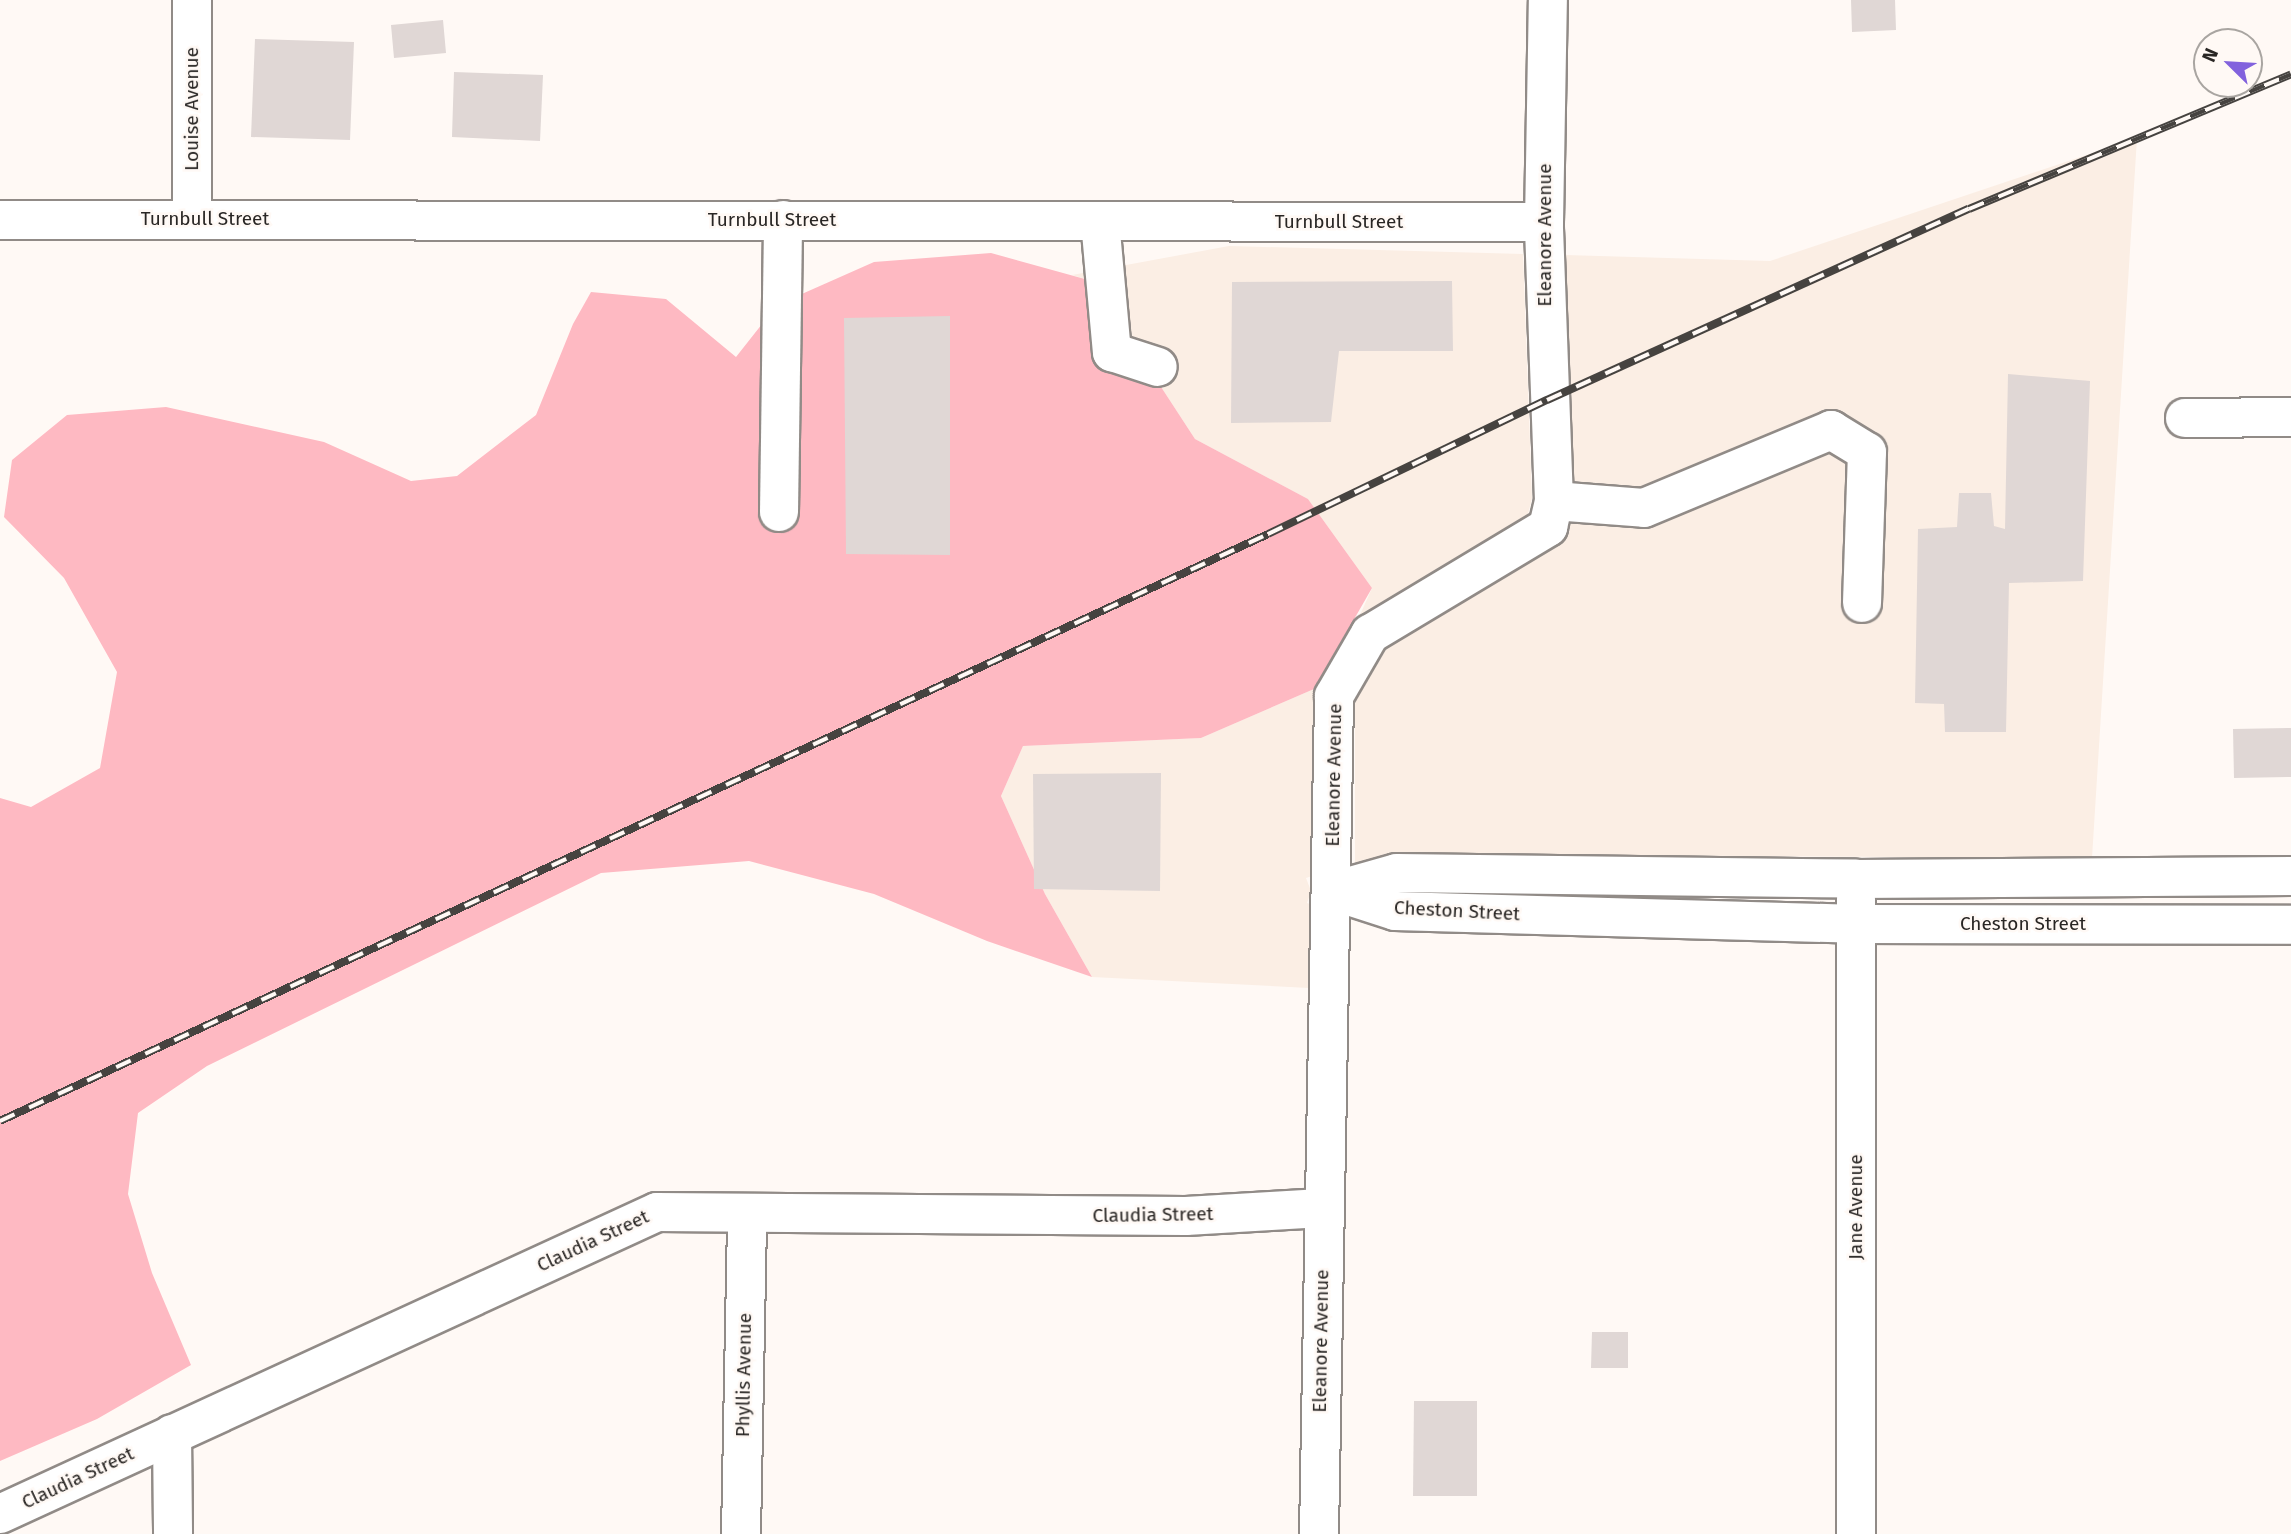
<!DOCTYPE html>
<html>
<head>
<meta charset="utf-8">
<style>
  body { margin:0 }
  #map { position:relative; width:2291px; height:1534px; overflow:hidden; background:#fff9f5; font-family:"Fira Sans",sans-serif }
  div>[style] { position:absolute }
  .built>* { inset:0; background:#fbeee4 }
  .green>* { inset:0; background:#feb9c2 }
  .building>* { inset:0; background:#e0d7d5 }
  .roads { filter:drop-shadow(2px 0 #918b87) drop-shadow(-2px 0 #918b87) drop-shadow(0 2px #918b87) drop-shadow(0 -2px #918b87) }
  .minor>* { height:38px; margin:-19px; padding:0 19px; transform-origin:19px; border-radius:19px; background:#fff }
  .rail>* { height:8px; margin-top:-4px; transform-origin:0; background:repeating-linear-gradient(90deg,#fff9f5 0 16px,#464340 0 32px); box-sizing:border-box; border-block:2px solid #464340 }
  span { translate:-50% -50%; white-space:nowrap; text-align:center; line-height:1.15; -webkit-text-stroke:5px #fff9f5; paint-order:stroke }
  .street-label { font-size:19px; color:#292624 }
  .north { position:absolute; left:2193px; top:28px; width:70px; height:70px; box-sizing:border-box; background:#fff9f5; border:2px solid #a9a5a1; border-radius:50%; rotate:294deg; font-size:19px; font-weight:700; line-height:28px; text-align:center; color:#292624 }
  .north::after { content:''; display:block; margin:auto; width:24px; height:32px; background:#8262dd; clip-path:polygon(50% 0,100% 100%,50% 72%,0 100%) }
</style>
</head>
<body>
<div id="map">
  <div class="built">
    <div style="clip-path:polygon(2137px 138px,2092px 858px,1395px 854px,1355px 864px,1355px 702px,1387px 648px,1561px 544px,1569px 532px,1575px 502px,1565px 255px,1770px 261px)"></div>
    <div style="clip-path:polygon(1229px 246px,1523px 254px,1532px 498px,1528px 514px,1360px 615px,1372px 588px,1308px 499px,1195px 439px,1092px 281px,1072px 275px)"></div>
    <div style="clip-path:polygon(1314px 689px,1312px 876px,1306px 878px,1311px 891px,1307px 903px,1312px 905px,1309px 988px,1092px 977px,1045px 894px,1001px 796px,1023px 746px,1201px 738px)"></div>
  </div>
  <div class="green">
    <div style="clip-path:polygon(991px 253px,1092px 281px,1195px 439px,1308px 499px,1372px 588px,1314px 689px,1201px 738px,1023px 746px,1001px 796px,1045px 894px,1092px 977px,987px 941px,874px 894px,749px 861px,601px 873px,207px 1066px,138px 1113px,128px 1194px,152px 1273px,191px 1365px,97px 1419px,0 1461px,0 798px,31px 807px,100px 768px,117px 672px,64px 578px,4px 517px,12px 460px,67px 415px,166px 407px,324px 442px,411px 481px,457px 476px,536px 415px,573px 324px,591px 292px,666px 299px,736px 357px,777px 305px,874px 262px)"></div>
  </div>
  <div class="building">
    <div style="clip-path:polygon(1851px 0,1895px 0,1896px 30px,1852px 32px)"></div>
    <div style="clip-path:polygon(443px 20px,446px 53px,394px 58px,391px 25px)"></div>
    <div style="clip-path:polygon(255px 39px,354px 42px,350px 140px,251px 137px)"></div>
    <div style="clip-path:polygon(454px 72px,543px 75px,540px 141px,452px 137px)"></div>
    <div style="clip-path:polygon(1452px 281px,1453px 351px,1339px 351px,1331px 422px,1231px 423px,1232px 282px)"></div>
    <div style="clip-path:polygon(950px 316px,950px 555px,846px 554px,844px 318px)"></div>
    <div style="clip-path:polygon(2008px 374px,2090px 381px,2083px 581px,2009px 583px,2006px 732px,1945px 732px,1944px 704px,1915px 703px,1918px 529px,1957px 527px,1959px 493px,1991px 493px,1994px 526px,2005px 529px)"></div>
    <div style="clip-path:polygon(2291px 728px,2291px 777px,2234px 778px,2233px 729px)"></div>
    <div style="clip-path:polygon(1161px 773px,1160px 891px,1034px 889px,1033px 774px)"></div>
    <div style="clip-path:polygon(1592px 1332px,1628px 1332px,1628px 1368px,1591px 1368px)"></div>
    <div style="clip-path:polygon(1414px 1401px,1477px 1401px,1477px 1496px,1413px 1496px)"></div>
  </div>
  <div class="roads">
    <div class="minor">
      <div style="left:192px;top:219px;width:219px;rotate:-90deg"></div>
      <div style="left:0;top:220px;width:1544px;rotate:0.07deg"></div>
      <div style="left:1100px;top:221px;width:132px;rotate:84.8deg"></div>
      <div style="left:1112px;top:352px;width:48px;rotate:18.1deg"></div>
      <div style="left:2185px;top:418px;width:106px;rotate:-0.5deg"></div>
      <div style="left:1554px;top:501px;width:90px;rotate:4.4deg"></div>
      <div style="left:1644px;top:508px;width:203px;rotate:-22.6deg"></div>
      <div style="left:1831px;top:430px;width:42px;rotate:31.4deg"></div>
      <div style="left:1867px;top:452px;width:151px;rotate:91.9deg"></div>
      <div style="left:779px;top:512px;width:292px;rotate:-89.2deg"></div>
      <div style="left:1333px;top:891px;width:65px;rotate:17.9deg"></div>
      <div style="left:1395px;top:911px;width:461px;rotate:1.6deg"></div>
      <div style="left:1856px;top:924px;width:435px;rotate:0.1deg"></div>
      <div style="left:1333px;top:891px;width:66px;rotate:-15.7deg"></div>
      <div style="left:1397px;top:873px;width:459px;rotate:0.7deg"></div>
      <div style="left:1856px;top:879px;width:435px;rotate:-0.4deg"></div>
      <div style="left:172px;top:1434px;width:100px;rotate:89.4deg"></div>
      <div style="left:0;top:1514px;width:723px;rotate:-24.69deg"></div>
      <div style="left:657px;top:1212px;width:529px;rotate:0.43deg"></div>
      <div style="left:1186px;top:1216px;width:136px;rotate:-3.4deg"></div>
      <div style="left:741px;top:1534px;width:319px;rotate:-88.9deg"></div>
      <div style="left:1319px;top:1534px;width:838px;rotate:-88.97deg"></div>
      <div style="left:1334px;top:696px;width:72px;rotate:-59.9deg"></div>
      <div style="left:1370px;top:634px;width:208px;rotate:-31deg"></div>
      <div style="left:1548px;top:527px;width:27px;rotate:-77deg"></div>
      <div style="left:1554px;top:501px;width:279px;rotate:-92.1deg"></div>
      <div style="left:1544px;top:222px;width:222px;rotate:-89deg"></div>
      <div style="left:1856px;top:1534px;width:635px;rotate:-90deg"></div>
    </div>
  </div>
  <div class="rail">
    <div style="left:0;top:1121px;width:1397px;rotate:-24.84deg"></div>
    <div style="left:1268px;top:534px;width:310px;rotate:-25.7deg"></div>
    <div style="left:1547px;top:400px;width:463px;rotate:-24.4deg"></div>
    <div style="left:1969px;top:209px;width:349px;rotate:-22.7deg"></div>
  </div>
  <div class="street-label">
    <span style="left:192px;top:109px;rotate:-90deg">Louise Avenue</span>
    <span style="left:205px;top:219px">Turnbull Street</span>
    <span style="left:772px;top:220px">Turnbull Street</span>
    <span style="left:1339px;top:222px">Turnbull Street</span>
    <span style="left:1545px;top:235px;rotate:-90deg">Eleanore Avenue</span>
    <span style="left:1334px;top:775px;rotate:-89deg">Eleanore Avenue</span>
    <span style="left:1457px;top:911px;rotate:3deg">Cheston Street</span>
    <span style="left:2023px;top:924px">Cheston Street</span>
    <span style="left:1856px;top:1207px;rotate:-90deg">Jane Avenue</span>
    <span style="left:1153px;top:1215px;rotate:-1deg">Claudia Street</span>
    <span style="left:593px;top:1241px;rotate:-25deg">Claudia Street</span>
    <span style="left:1321px;top:1341px;rotate:-89deg">Eleanore Avenue</span>
    <span style="left:744px;top:1375px;rotate:-89deg">Phyllis Avenue</span>
    <span style="left:78px;top:1478px;rotate:-25deg">Claudia Street</span>
  </div>
  <div class="north">N</div>
</div>
</body>
</html>
